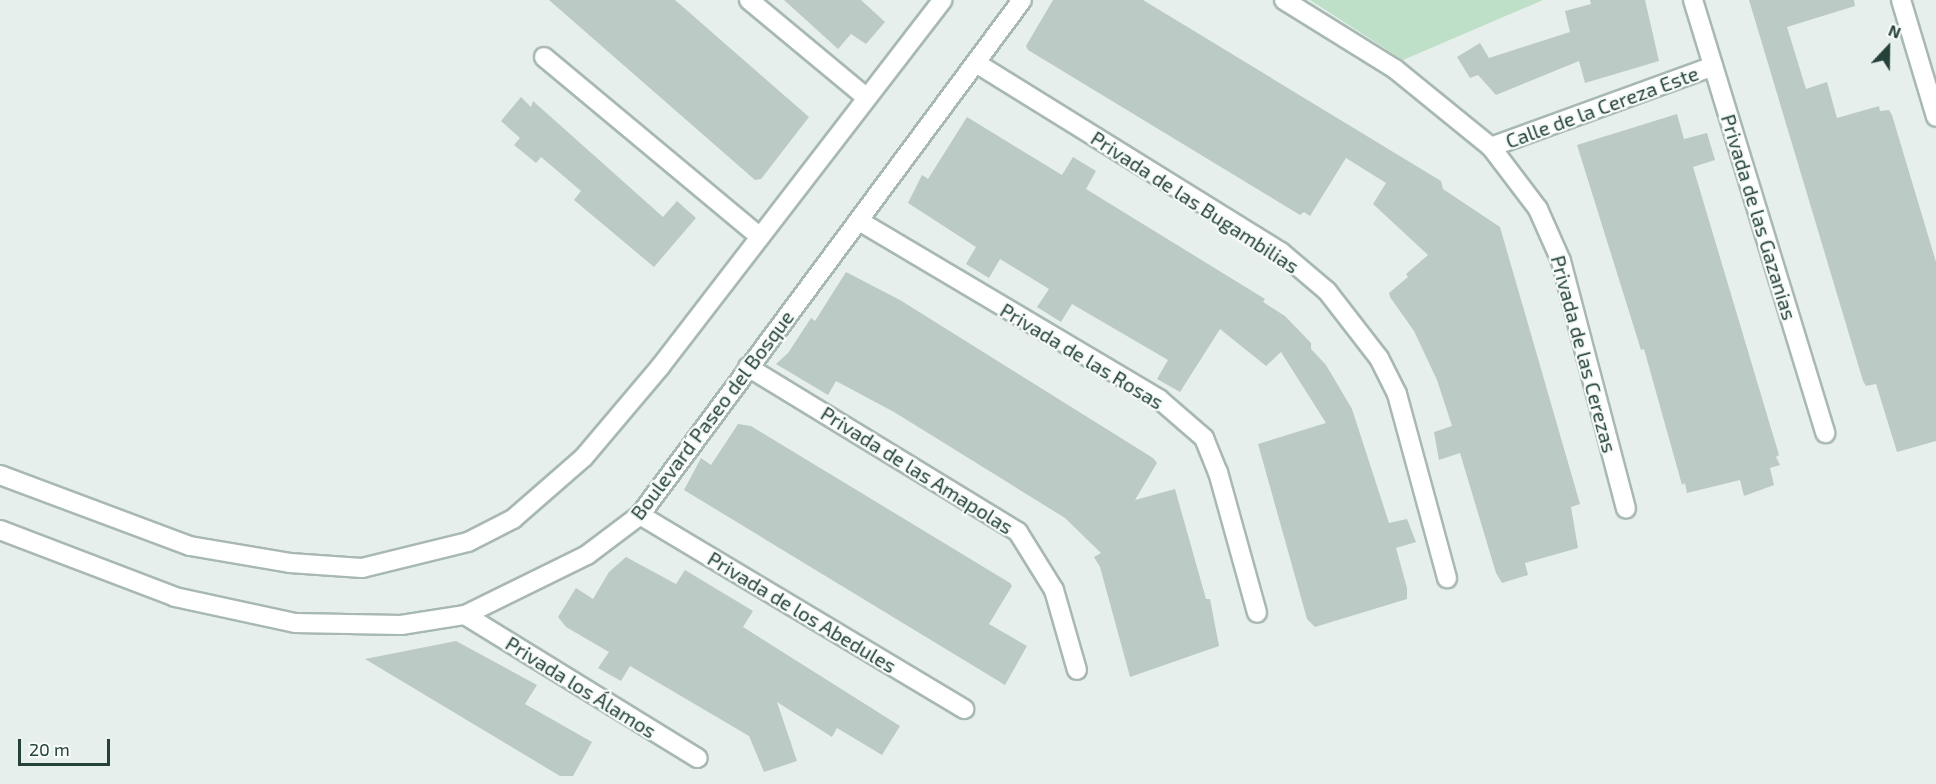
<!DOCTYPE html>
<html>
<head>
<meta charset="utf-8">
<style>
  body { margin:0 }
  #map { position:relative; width:1936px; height:784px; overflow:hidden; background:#e6efeb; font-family:"Exo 2",sans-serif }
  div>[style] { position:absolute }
  .green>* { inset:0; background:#bfe0c8 }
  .building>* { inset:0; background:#bbcac4 }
  .roads { filter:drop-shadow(2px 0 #a8b8b2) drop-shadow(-2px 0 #a8b8b2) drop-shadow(0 2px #a8b8b2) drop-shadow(0 -2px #a8b8b2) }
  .minor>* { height:18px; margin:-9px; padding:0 9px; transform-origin:9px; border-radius:9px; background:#fff }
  span { translate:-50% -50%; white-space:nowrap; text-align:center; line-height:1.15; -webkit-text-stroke:4.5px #f7fbf9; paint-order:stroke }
  .street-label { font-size:20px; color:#24423a }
  .north { position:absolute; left:1858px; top:18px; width:60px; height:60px; -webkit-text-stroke:4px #f7fbf9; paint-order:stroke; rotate:22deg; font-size:16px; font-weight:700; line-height:24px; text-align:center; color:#24423a }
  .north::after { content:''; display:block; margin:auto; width:21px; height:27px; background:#24423a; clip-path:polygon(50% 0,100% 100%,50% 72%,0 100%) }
  .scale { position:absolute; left:18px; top:739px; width:92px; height:27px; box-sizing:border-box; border:3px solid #24423a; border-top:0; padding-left:8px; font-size:18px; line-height:21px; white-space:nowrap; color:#24423a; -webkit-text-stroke:4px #f7fbf9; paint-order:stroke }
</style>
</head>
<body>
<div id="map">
  <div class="green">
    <div style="clip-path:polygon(1310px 0,1543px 0,1403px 60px)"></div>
  </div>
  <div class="building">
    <div style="clip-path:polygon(549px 0,675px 0,809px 117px,761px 179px,755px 180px)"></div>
    <div style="clip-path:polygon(784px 0,861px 0,885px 22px,866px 44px,851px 34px,838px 49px)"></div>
    <div style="clip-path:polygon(1053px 0,1143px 0,1441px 181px,1443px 189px,1500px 227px,1580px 504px,1571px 507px,1578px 548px,1525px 563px,1528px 575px,1502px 583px,1496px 573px,1460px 453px,1439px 460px,1434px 432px,1452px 426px,1437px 380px,1414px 331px,1390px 297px,1389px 293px,1408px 277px,1406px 274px,1428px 255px,1373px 204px,1386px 183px,1346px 158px,1310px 216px,1304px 212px,1300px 215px,1028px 50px,1026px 46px)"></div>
    <div style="clip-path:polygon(1590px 0,1645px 0,1659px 61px,1585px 83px,1579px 61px,1496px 95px,1478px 75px,1470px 78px,1457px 57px,1480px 43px,1489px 58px,1570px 32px,1565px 11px,1591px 4px)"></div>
    <div style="clip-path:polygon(1749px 0,1854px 0,1855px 6px,1787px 27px,1806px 89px,1827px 82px,1837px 118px,1879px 106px,1880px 111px,1889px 110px,1892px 115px,1936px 262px,1936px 441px,1897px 452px,1876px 384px,1866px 386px,1863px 381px)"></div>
    <div style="clip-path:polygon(521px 97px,531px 107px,533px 101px,663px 217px,677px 201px,696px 218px,654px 267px,574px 200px,581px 191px,560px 173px,541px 157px,536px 163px,514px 145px,520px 138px,501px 121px)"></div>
    <div style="clip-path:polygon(1677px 114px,1684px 139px,1707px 133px,1715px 160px,1693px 167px,1779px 455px,1776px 457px,1780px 465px,1770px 468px,1774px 485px,1744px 496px,1740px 480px,1687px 493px,1685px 483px,1682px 485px,1644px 349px,1641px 350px,1577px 145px)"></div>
    <div style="clip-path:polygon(967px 117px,1062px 175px,1073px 157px,1096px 171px,1086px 189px,1265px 299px,1263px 302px,1285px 316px,1311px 343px,1311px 349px,1326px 365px,1352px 409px,1389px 523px,1407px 519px,1416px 542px,1396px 548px,1407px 588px,1407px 599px,1315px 627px,1307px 619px,1258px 444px,1326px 423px,1281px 352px,1266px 366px,1220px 329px,1180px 392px,1157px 379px,1168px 360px,1072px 304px,1061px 322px,1037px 307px,1049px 289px,1000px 259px,989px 278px,966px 264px,976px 247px,908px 203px,922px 175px,928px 179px)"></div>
    <div style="clip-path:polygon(846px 272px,900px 300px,1153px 458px,1157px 463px,1135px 500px,1175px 489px,1206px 599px,1210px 599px,1219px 646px,1130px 677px,1100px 567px,1094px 557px,1101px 553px,1065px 518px,894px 412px,836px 381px,828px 395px,776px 364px,788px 353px,811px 318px,815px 321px)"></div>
    <div style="clip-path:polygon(738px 424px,751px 426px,1010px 583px,1012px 586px,989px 624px,1027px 646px,1005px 685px,684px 490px,701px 458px,711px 465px)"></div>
    <div style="clip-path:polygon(626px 557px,676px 584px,685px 570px,753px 611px,743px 627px,900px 726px,882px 755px,837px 728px,832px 737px,777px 702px,797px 761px,764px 772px,749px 736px,630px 666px,621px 681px,598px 668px,609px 652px,566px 627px,558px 617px,576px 588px,593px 599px,609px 572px)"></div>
    <div style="clip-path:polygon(456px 641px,537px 685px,525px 704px,592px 742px,573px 776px,560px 776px,365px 659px)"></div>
  </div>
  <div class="roads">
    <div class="minor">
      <div style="left:749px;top:0;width:152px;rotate:39.7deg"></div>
      <div style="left:1284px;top:0;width:131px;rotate:31.9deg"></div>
      <div style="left:1395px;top:69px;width:124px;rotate:39.1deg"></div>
      <div style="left:1491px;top:147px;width:78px;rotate:52.8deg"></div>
      <div style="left:1538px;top:209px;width:57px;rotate:66.1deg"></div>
      <div style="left:1561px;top:261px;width:256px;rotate:75.3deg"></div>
      <div style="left:1693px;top:0;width:453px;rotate:73deg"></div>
      <div style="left:1901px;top:0;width:122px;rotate:73.3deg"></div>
      <div style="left:544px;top:57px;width:281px;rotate:39.8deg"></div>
      <div style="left:976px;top:63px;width:359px;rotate:31.8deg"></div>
      <div style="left:1281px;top:252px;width:60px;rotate:40.3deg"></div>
      <div style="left:1327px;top:291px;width:85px;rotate:52.2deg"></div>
      <div style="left:1379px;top:358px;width:40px;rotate:63.4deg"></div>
      <div style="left:1397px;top:394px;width:191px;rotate:74.8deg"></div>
      <div style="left:1491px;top:147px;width:236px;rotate:-20deg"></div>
      <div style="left:861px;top:222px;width:347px;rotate:30.7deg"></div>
      <div style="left:1159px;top:399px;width:60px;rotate:40.9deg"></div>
      <div style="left:1204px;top:438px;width:37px;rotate:68deg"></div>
      <div style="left:1218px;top:472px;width:146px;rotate:74.5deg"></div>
      <div style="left:748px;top:367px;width:316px;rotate:31.4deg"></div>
      <div style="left:1018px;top:532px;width:68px;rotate:58.2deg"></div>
      <div style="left:1054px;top:590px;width:83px;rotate:74deg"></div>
      <div style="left:0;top:475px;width:203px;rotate:20.5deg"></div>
      <div style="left:190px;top:546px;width:101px;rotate:9.6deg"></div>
      <div style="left:290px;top:563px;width:72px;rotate:4deg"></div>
      <div style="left:362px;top:568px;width:109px;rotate:-13.8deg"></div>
      <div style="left:468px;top:542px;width:51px;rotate:-27.1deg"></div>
      <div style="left:513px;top:519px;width:94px;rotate:-41.1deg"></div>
      <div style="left:584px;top:457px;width:118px;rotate:-49.8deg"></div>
      <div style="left:660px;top:367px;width:463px;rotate:-52.4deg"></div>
      <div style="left:640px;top:515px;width:378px;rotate:30.9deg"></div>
      <div style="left:0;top:530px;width:187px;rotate:20.9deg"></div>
      <div style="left:175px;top:597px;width:123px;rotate:12.2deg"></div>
      <div style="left:295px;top:623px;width:106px;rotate:1.1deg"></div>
      <div style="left:401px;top:625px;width:65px;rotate:-8.9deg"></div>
      <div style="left:465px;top:615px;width:136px;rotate:-26.2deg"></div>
      <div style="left:587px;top:555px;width:66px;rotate:-37deg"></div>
      <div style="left:640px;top:515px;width:641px;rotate:-53.43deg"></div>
      <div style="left:465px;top:615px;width:273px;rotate:31.6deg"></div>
    </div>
  </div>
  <div class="street-label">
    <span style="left:1602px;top:107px;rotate:-20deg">Calle de la Cereza Este</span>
    <span style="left:1195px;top:202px;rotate:33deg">Privada de las Bugambilias</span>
    <span style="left:1759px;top:217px;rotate:73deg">Privada de las Gazanias</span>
    <span style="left:1584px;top:354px;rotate:75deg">Privada de las Cerezas</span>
    <span style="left:1082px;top:356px;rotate:31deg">Privada de las Rosas</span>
    <span style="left:712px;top:415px;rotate:-53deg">Boulevard Paseo del Bosque</span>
    <span style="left:917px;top:470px;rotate:32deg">Privada de las Amapolas</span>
    <span style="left:802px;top:612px;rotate:31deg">Privada de los Abedules</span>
    <span style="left:581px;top:687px;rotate:32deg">Privada los Álamos</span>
  </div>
  <div class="north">N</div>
  <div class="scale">20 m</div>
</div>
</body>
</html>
